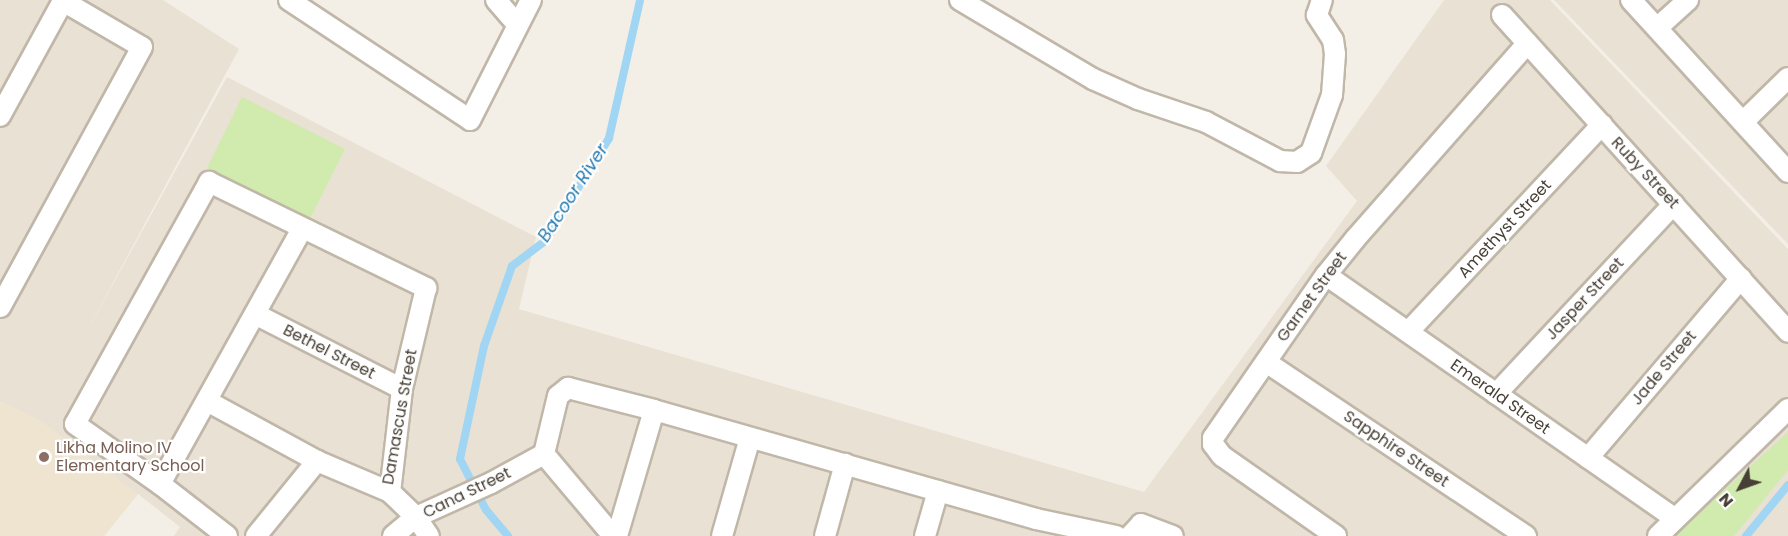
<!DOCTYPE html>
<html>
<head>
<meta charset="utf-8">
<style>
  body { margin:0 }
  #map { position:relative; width:1788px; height:536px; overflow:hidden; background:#f4efe6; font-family:Poppins,sans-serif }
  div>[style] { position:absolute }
  .residential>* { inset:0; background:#e8e1d4 }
  .education>* { inset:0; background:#eee4d0 }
  .green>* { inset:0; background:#d1eaad }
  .stream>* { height:8px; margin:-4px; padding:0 4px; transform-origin:4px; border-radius:4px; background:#a0d5f3 }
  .roads { filter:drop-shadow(2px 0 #c0b7a9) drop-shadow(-2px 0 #c0b7a9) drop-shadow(0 2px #c0b7a9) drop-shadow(0 -2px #c0b7a9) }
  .street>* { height:20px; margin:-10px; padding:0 10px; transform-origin:10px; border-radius:10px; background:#fff }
  .dots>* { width:16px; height:16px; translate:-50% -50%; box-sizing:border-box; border:3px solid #fff; border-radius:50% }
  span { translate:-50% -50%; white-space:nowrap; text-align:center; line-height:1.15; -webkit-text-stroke:4.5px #fff; paint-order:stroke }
  .street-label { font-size:16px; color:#473f35 }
  .education-label { font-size:16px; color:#785e54 }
  .left { translate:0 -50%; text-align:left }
  .water-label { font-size:18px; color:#297caf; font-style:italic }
  .north { position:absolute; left:1710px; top:458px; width:60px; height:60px; -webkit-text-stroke:4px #fff; paint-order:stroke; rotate:229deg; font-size:16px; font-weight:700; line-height:24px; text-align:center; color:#473f35 }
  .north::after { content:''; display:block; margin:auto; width:21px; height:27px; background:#473f35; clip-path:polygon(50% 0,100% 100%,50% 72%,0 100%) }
</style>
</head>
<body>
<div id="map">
  <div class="residential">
    <div style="clip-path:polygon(0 0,163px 0,239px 49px,80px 344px,227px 77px,536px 237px,519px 309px,1144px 492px,1357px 201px,1326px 166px,1444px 0,1550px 0,1788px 249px,1788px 536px,174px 536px,180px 527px,138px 494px,104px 536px,0 536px)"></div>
    <div style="clip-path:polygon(1554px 0,1788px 0,1788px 244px)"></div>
  </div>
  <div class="education">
    <div style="clip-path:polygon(0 401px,40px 420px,138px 494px,104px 536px,0 536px)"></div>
  </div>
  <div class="green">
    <div style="clip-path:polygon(242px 97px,345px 149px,310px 219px,207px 168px)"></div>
    <div style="clip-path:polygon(1788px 432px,1788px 470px,1734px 536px,1674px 536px)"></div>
  </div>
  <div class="stream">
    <div style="left:508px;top:536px;width:34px;rotate:-130deg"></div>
    <div style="left:486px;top:510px;width:57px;rotate:-117deg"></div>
    <div style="left:460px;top:459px;width:116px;rotate:-78deg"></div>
    <div style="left:484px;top:346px;width:85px;rotate:-70.7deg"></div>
    <div style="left:512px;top:266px;width:41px;rotate:-37.1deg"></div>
    <div style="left:545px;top:241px;width:121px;rotate:-58.1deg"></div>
    <div style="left:609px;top:138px;width:141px;rotate:-77.3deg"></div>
    <div style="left:1746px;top:536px;width:66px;rotate:-50.5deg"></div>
  </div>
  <div class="roads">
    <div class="street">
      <div style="left:289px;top:0;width:217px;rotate:33.5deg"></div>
      <div style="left:470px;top:120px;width:135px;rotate:-63.1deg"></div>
      <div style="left:496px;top:0;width:32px;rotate:49deg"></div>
      <div style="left:960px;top:0;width:155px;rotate:30.7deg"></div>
      <div style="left:1093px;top:79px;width:49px;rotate:24deg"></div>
      <div style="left:1138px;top:99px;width:72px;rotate:18.7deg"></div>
      <div style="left:1206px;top:122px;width:84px;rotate:27.8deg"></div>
      <div style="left:1280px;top:161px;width:17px;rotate:3deg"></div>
      <div style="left:1297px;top:162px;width:17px;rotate:-33deg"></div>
      <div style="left:1311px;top:153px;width:62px;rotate:-70.1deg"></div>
      <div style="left:1332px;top:95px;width:41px;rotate:-85.8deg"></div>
      <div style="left:1335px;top:54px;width:14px;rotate:-98deg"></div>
      <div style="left:1333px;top:40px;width:30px;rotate:-123deg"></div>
      <div style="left:1317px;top:15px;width:16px;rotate:-72deg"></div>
      <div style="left:1631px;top:0;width:233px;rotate:47.6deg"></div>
      <div style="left:1502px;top:15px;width:427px;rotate:47.9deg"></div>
      <div style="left:1657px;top:28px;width:42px;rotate:-42.1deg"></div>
      <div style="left:0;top:116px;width:131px;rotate:-61.3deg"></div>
      <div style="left:63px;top:1px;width:91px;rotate:30.2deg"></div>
      <div style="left:142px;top:47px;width:296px;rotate:118.6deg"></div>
      <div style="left:1743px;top:122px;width:63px;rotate:-44.4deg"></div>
      <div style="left:1326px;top:275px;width:424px;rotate:34.9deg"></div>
      <div style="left:255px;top:314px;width:165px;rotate:27deg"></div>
      <div style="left:1408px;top:332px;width:284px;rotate:-46.9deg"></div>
      <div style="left:1266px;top:362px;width:313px;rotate:33.8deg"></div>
      <div style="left:1496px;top:394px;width:260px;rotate:-46.9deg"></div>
      <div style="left:207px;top:401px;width:125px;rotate:28.6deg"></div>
      <div style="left:317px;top:461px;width:79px;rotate:23deg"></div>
      <div style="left:390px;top:492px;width:36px;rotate:44deg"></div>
      <div style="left:416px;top:517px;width:23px;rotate:56deg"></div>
      <div style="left:544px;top:454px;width:60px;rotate:-76.4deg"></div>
      <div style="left:558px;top:396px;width:13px;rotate:-39deg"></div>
      <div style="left:568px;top:388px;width:89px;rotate:14.3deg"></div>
      <div style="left:654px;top:410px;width:397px;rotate:15.9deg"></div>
      <div style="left:1036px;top:519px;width:82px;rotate:12deg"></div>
      <div style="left:544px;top:454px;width:107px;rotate:49.9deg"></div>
      <div style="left:1588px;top:458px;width:236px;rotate:-49.6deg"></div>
      <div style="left:160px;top:484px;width:292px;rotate:-60.9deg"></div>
      <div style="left:227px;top:536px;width:85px;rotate:-142.2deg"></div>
      <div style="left:160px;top:484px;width:104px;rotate:-144.8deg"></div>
      <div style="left:75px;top:424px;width:277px;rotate:-61deg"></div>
      <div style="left:209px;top:182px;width:242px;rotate:26deg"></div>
      <div style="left:426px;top:288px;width:104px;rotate:103.4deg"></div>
      <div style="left:402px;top:389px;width:104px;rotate:96.6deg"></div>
      <div style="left:256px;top:536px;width:97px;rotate:-50.9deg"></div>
      <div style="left:393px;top:536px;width:30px;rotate:-40deg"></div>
      <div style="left:416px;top:517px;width:82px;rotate:-24.4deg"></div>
      <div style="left:491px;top:483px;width:60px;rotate:-28.7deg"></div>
      <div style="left:617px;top:536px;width:131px;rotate:-73.6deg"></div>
      <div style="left:722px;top:536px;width:102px;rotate:-74.1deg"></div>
      <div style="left:825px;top:536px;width:75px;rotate:-74.5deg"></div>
      <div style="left:925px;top:536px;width:47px;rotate:-73.9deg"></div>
      <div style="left:1130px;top:536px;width:16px;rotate:-47deg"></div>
      <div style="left:1141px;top:524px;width:34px;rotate:21deg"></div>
      <div style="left:1336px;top:536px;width:139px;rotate:-144.9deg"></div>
      <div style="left:1222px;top:456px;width:15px;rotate:-127deg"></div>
      <div style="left:1213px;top:444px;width:6px;rotate:-90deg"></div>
      <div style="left:1213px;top:438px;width:198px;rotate:-55.3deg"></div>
      <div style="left:1326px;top:275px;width:46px;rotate:-51.1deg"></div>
      <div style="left:1355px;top:239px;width:261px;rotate:-48.6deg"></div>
      <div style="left:1658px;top:536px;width:182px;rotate:-44.3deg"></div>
    </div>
  </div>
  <div class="dots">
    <div style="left:44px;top:457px;background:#8d6e63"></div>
  </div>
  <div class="street-label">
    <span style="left:1645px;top:173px;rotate:47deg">Ruby Street</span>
    <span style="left:1505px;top:229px;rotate:-47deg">Amethyst Street</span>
    <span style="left:1312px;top:297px;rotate:-54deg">Garnet Street</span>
    <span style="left:1585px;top:299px;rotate:-47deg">Jasper Street</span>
    <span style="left:329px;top:352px;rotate:27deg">Bethel Street</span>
    <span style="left:1664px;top:368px;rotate:-50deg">Jade Street</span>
    <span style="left:1500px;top:397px;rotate:35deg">Emerald Street</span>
    <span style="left:400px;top:417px;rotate:-80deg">Damascus Street</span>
    <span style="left:1396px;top:449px;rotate:34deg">Sapphire Street</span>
    <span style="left:467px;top:493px;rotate:-26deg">Cana Street</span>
  </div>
  <div class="education-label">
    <span class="left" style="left:56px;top:457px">Likha Molino IV<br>Elementary School</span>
  </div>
  <div class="water-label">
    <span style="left:573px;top:193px;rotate:-57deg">Bacoor River</span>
  </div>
  <div class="north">N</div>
</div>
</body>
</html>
